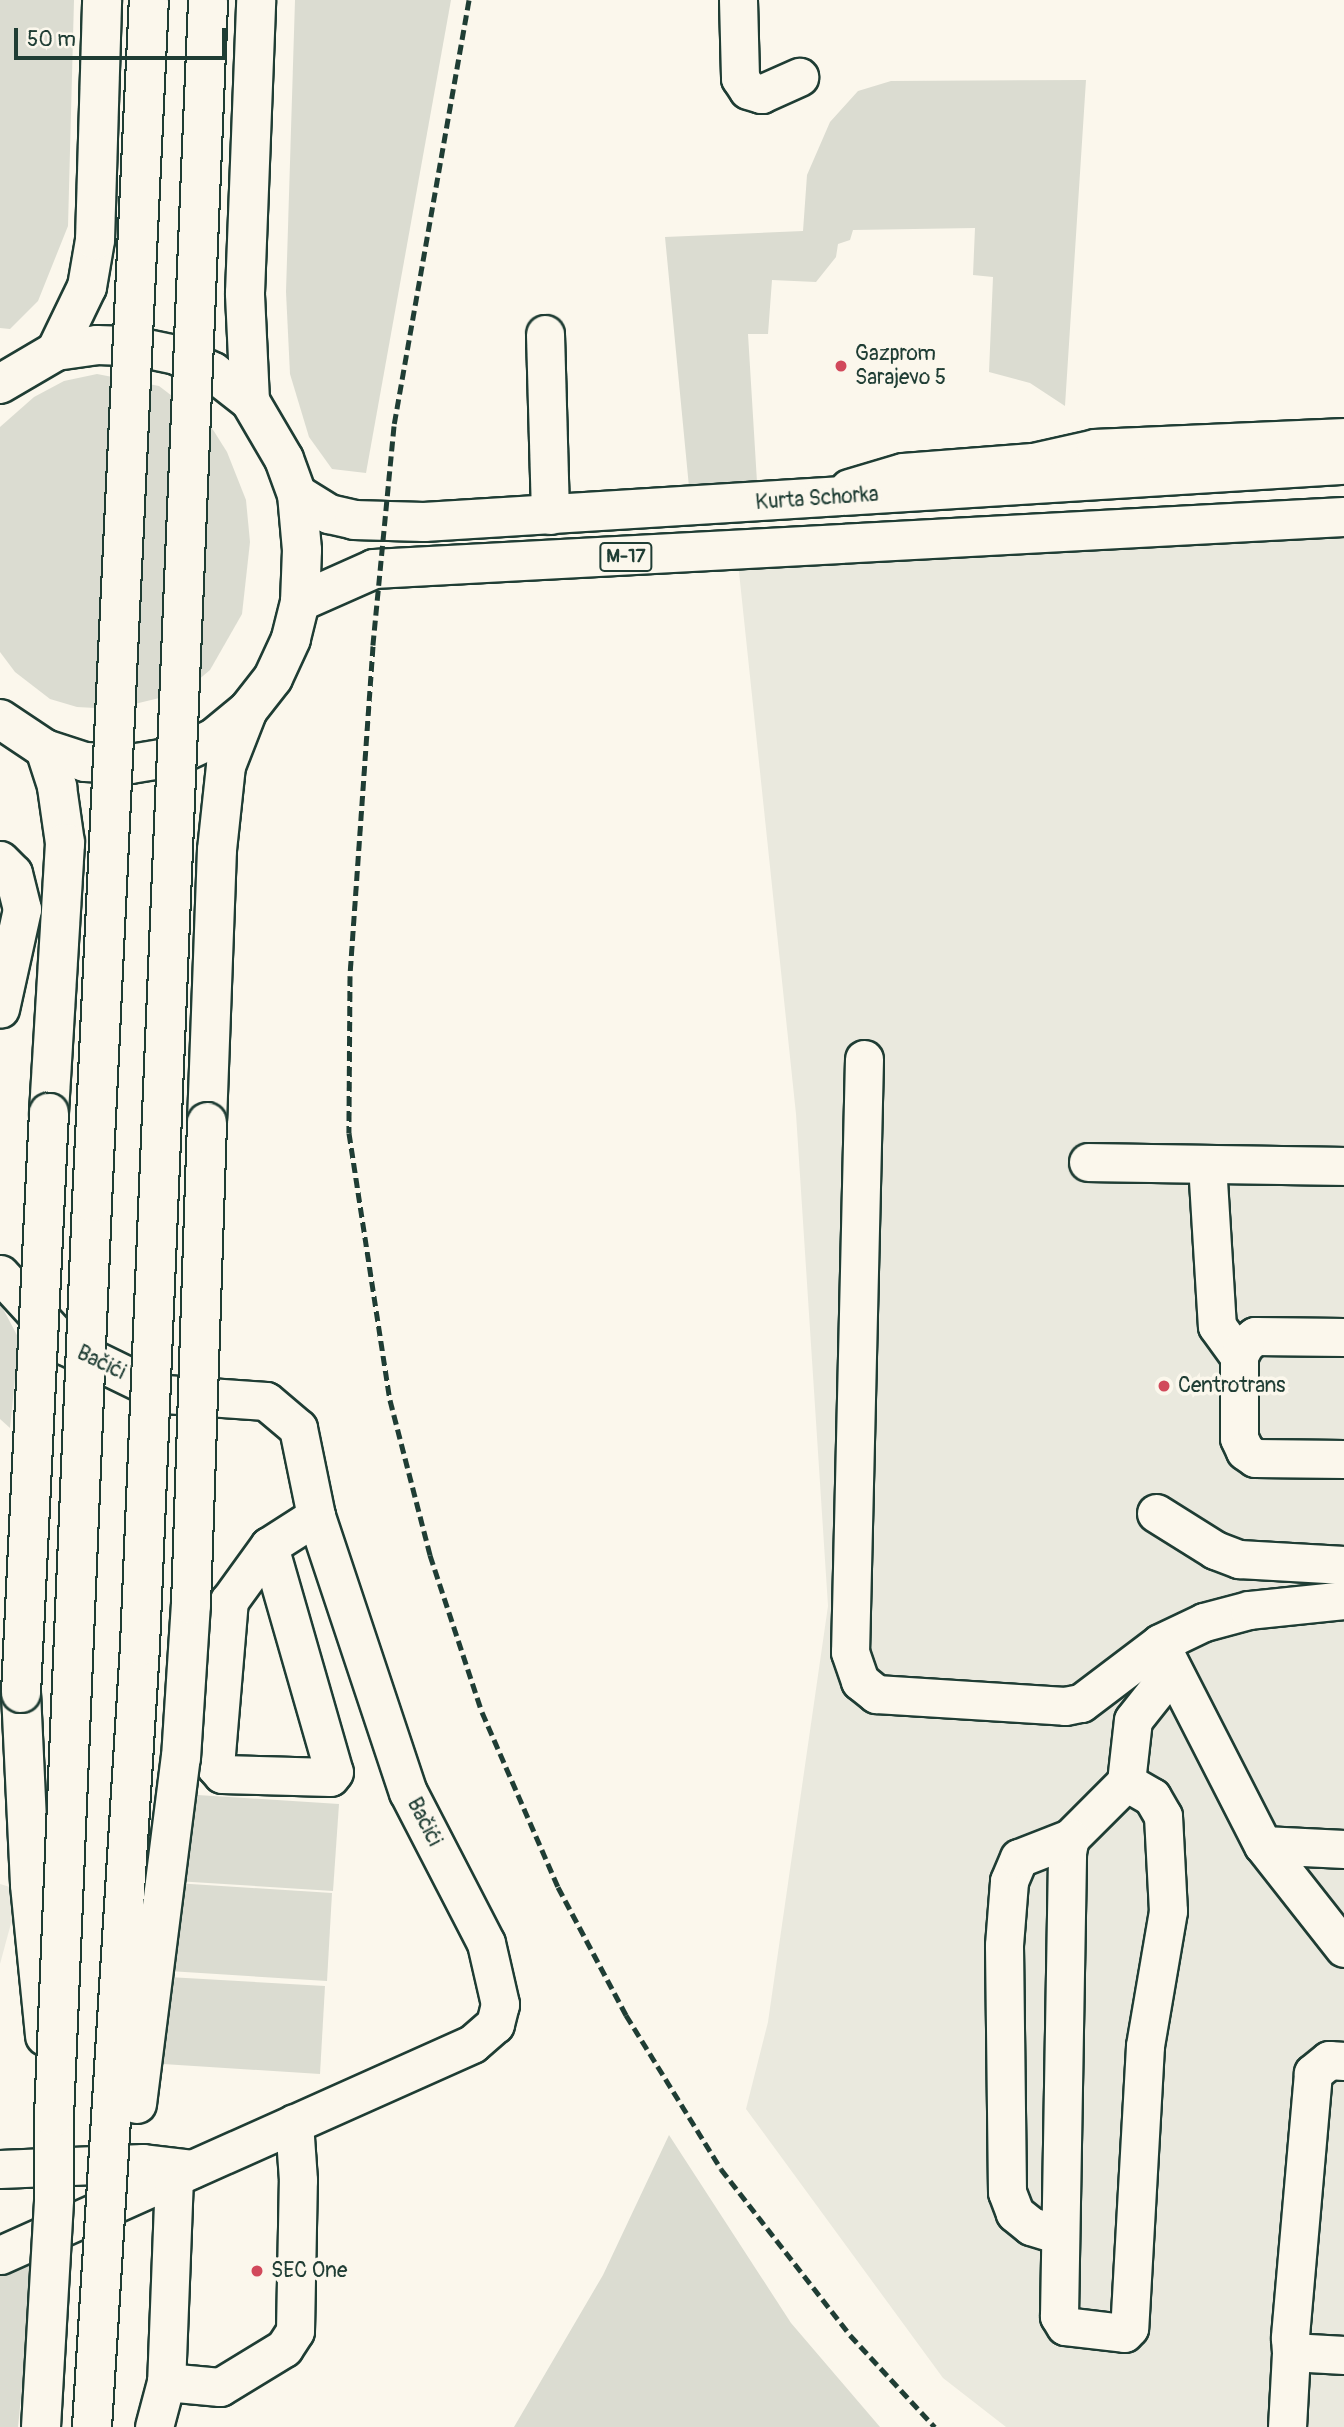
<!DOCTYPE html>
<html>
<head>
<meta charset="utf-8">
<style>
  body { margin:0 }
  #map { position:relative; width:1344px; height:2427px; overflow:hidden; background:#fbf7ec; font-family:Pangolin,sans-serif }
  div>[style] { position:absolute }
  .built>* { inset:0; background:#eae9de }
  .green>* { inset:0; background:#dbdcd1 }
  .roads { filter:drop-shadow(2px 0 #1f3d34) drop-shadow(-2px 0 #1f3d34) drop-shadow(0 2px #1f3d34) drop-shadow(0 -2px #1f3d34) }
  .minor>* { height:37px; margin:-18.5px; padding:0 18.5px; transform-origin:18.5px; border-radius:18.5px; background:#fbf7ec }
  .major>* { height:38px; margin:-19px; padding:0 19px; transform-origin:19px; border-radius:19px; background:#fbf7ec }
  .highway>* { height:38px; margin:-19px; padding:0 19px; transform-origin:19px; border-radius:19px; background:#fbf7ec }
  .rail>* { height:5px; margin-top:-2.5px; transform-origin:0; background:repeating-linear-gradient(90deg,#1f3d34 0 10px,transparent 0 15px) }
  .bridges { filter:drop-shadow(2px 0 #1f3d34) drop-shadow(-2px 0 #1f3d34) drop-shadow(0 2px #1f3d34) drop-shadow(0 -2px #1f3d34) }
  .highway-bridge>* { height:38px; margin:-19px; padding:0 19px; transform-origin:19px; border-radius:19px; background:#fbf7ec }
  .dots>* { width:19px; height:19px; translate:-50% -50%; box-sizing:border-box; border:4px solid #fbf7ec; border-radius:50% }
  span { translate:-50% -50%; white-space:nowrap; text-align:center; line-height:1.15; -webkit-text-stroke:7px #fbf7ec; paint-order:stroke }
  .shield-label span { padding:2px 5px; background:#fbf7ec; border:2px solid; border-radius:5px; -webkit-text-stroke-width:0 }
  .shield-label { font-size:19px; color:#1f3d34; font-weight:700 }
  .poi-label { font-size:21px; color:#1f3d34 }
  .left { translate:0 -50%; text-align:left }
  .street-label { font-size:21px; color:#1f3d34 }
  .scale { position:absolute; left:14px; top:28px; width:212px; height:32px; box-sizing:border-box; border:4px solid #1f3d34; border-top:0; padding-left:9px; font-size:21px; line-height:24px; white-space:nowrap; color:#1f3d34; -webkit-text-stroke:5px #fbf7ec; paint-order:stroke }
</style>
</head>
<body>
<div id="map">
  <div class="built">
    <div style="clip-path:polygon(1344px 518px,1344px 2427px,1006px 2427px,943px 2378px,746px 2109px,768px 2022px,828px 1606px,796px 1114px,737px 553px)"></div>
    <div style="clip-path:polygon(0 1884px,20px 1890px,0 1964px)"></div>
  </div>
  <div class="green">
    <div style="clip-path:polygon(0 0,74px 0,68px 226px,38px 301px,10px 329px,0 328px)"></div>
    <div style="clip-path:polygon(295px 0,451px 0,366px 473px,332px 469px,309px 437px,290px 374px,286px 292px)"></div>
    <div style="clip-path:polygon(1086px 80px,1065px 406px,1030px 383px,989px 372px,993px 277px,973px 275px,975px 228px,853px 230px,850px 240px,838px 244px,836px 257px,816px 282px,772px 280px,768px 334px,748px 334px,757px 482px,689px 487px,665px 237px,803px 231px,807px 175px,830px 122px,858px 91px,891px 81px)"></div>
    <div style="clip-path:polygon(97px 374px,159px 386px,210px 425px,227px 452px,246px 500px,250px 542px,242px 614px,210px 670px,184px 692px,114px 709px,77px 707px,50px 699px,15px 672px,0 652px,0 427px,34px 397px,64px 381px)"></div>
    <div style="clip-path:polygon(0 1303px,19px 1339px,10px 1428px,0 1419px)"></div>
    <div style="clip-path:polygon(182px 1794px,339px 1804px,333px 1891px,176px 1881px)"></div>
    <div style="clip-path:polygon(175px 1883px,332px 1893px,327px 1981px,169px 1971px)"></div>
    <div style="clip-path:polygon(168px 1977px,325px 1986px,320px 2074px,163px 2064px)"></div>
    <div style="clip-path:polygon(669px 2135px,791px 2323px,880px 2427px,514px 2427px,603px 2275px)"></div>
    <div style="clip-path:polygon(36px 2251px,18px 2427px,0 2427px,0 2265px)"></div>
  </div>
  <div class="roads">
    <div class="minor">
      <div style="left:738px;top:0;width:78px;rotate:88.5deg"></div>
      <div style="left:740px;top:78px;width:14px;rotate:56deg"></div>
      <div style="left:748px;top:90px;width:14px;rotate:17deg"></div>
      <div style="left:761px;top:94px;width:42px;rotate:-24.1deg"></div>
      <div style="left:545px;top:334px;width:181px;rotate:88.4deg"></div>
      <div style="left:849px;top:488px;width:56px;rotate:-16.5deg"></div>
      <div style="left:903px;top:472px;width:130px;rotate:-4.4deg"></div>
      <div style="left:1033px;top:462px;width:64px;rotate:-12.7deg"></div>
      <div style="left:1095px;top:448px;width:249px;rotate:-2.5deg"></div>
      <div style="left:0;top:860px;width:18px;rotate:45deg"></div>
      <div style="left:13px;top:873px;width:37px;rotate:76deg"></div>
      <div style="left:22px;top:909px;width:102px;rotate:102.4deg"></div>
      <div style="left:864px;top:1059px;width:593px;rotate:91.35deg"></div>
      <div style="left:850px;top:1652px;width:31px;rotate:71deg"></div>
      <div style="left:860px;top:1681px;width:21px;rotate:39deg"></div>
      <div style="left:876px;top:1694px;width:189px;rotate:3.6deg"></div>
      <div style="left:1065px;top:1706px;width:16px;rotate:-11deg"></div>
      <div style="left:1081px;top:1703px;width:99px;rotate:-37.2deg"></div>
      <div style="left:1160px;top:1643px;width:49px;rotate:-25.5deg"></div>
      <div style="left:1204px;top:1622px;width:47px;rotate:-14.9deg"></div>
      <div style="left:1249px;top:1610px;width:96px;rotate:-6deg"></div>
      <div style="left:1088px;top:1162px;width:256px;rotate:0.9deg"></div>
      <div style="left:1207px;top:1164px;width:162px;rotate:86.5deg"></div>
      <div style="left:1217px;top:1326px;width:37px;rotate:54deg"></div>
      <div style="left:0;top:1274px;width:98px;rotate:47.5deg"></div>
      <div style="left:66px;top:1346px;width:110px;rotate:25.9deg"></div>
      <div style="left:165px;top:1394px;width:101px;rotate:4deg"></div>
      <div style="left:266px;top:1401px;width:42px;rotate:40.2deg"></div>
      <div style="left:298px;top:1428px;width:90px;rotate:78.4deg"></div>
      <div style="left:316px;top:1516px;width:291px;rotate:71.6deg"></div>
      <div style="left:408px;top:1792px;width:170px;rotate:62.7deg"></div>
      <div style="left:486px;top:1943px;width:63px;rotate:77.1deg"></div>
      <div style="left:500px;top:2004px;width:21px;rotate:104deg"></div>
      <div style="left:495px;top:2024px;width:30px;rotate:139deg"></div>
      <div style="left:472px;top:2044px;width:517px;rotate:155.91deg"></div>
      <div style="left:1344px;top:1337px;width:89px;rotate:-179.4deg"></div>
      <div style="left:1255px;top:1336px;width:13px;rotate:141deg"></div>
      <div style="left:1245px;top:1344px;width:13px;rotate:117deg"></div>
      <div style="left:1239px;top:1356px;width:82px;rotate:90deg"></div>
      <div style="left:1239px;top:1438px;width:14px;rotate:65deg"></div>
      <div style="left:1245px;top:1451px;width:12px;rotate:35deg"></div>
      <div style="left:1255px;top:1458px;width:89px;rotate:0.6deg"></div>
      <div style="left:1156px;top:1513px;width:70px;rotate:32.1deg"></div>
      <div style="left:1215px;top:1550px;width:26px;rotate:21deg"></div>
      <div style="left:1239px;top:1559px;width:105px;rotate:3.3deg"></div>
      <div style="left:269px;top:1546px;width:235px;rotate:74deg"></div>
      <div style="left:334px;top:1772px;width:6px;rotate:129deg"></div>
      <div style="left:330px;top:1777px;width:108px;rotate:-178.4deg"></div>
      <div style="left:222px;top:1774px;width:11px;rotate:-131deg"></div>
      <div style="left:215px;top:1766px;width:166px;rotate:-85.2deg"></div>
      <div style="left:229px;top:1601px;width:68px;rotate:-54deg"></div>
      <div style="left:269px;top:1546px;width:56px;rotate:-32.6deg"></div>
      <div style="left:1163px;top:1650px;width:219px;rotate:62.9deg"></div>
      <div style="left:1263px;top:1845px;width:131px;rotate:51.8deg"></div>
      <div style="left:1126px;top:1782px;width:30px;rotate:30deg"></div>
      <div style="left:1152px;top:1797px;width:22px;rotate:60deg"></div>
      <div style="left:1163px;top:1816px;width:95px;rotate:87deg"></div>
      <div style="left:1168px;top:1911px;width:137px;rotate:99.7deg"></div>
      <div style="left:1145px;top:2046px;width:282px;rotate:93.2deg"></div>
      <div style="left:1129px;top:2328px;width:7px;rotate:135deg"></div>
      <div style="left:1124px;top:2333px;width:59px;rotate:-173.2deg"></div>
      <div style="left:1065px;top:2326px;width:12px;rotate:-121deg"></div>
      <div style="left:1059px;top:2316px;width:464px;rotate:-89deg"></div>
      <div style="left:1067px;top:1852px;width:14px;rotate:-78deg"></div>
      <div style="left:1070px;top:1838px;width:79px;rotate:-45deg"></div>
      <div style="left:1126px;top:1782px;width:62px;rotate:-83.6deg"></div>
      <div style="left:1133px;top:1720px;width:61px;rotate:-51.6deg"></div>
      <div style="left:1263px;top:1845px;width:81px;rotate:2.8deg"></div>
      <div style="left:1344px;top:2061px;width:15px;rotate:-176deg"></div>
      <div style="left:1329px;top:2060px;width:21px;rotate:141deg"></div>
      <div style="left:1313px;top:2073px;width:266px;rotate:95deg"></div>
      <div style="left:1290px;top:2338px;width:14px;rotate:86deg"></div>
      <div style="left:1291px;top:2352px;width:53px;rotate:3.2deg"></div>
      <div style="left:0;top:2169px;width:143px;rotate:-2.4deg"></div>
      <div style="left:143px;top:2163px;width:49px;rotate:7deg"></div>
      <div style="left:174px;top:2177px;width:205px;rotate:92.2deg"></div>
      <div style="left:166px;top:2382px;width:54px;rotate:5.3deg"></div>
      <div style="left:220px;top:2387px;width:75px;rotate:-31.4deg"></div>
      <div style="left:284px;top:2348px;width:20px;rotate:-57deg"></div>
      <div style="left:295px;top:2331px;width:151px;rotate:-88.9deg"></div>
      <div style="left:298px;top:2180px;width:57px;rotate:-94deg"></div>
      <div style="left:1060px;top:2235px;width:30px;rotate:-163deg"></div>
      <div style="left:1031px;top:2226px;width:21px;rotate:-141deg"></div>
      <div style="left:1015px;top:2213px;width:22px;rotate:-111deg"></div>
      <div style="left:1007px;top:2192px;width:247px;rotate:-90.7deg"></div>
      <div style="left:1004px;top:1945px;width:64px;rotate:-85.5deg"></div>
      <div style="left:1009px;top:1881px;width:25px;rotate:-67deg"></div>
      <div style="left:1019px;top:1858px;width:55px;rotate:-21.4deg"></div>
      <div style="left:154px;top:2427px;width:47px;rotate:-75.1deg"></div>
      <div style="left:1287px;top:2427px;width:75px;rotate:-86.9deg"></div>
    </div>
    <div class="major">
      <div style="left:0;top:384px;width:65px;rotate:-30.5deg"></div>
      <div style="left:56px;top:351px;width:41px;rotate:-8.3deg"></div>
      <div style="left:97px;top:345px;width:36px;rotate:2deg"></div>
      <div style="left:133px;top:346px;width:44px;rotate:11.8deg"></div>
      <div style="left:176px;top:355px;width:41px;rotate:24.7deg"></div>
      <div style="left:213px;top:372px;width:47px;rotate:38.1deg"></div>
      <div style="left:250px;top:401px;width:67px;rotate:59.6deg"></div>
      <div style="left:284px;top:459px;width:37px;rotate:70deg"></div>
      <div style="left:297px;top:494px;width:56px;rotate:84.9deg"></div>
      <div style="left:302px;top:550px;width:52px;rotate:92.2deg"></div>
      <div style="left:300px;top:602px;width:38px;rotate:104deg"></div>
      <div style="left:291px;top:639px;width:43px;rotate:114.8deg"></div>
      <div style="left:273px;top:678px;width:41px;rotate:128deg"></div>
      <div style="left:248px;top:710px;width:44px;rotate:140.5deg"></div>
      <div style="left:214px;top:738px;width:45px;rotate:155.1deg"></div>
      <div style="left:173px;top:757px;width:43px;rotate:170.5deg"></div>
      <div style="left:131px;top:764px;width:46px;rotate:-177.5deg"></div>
      <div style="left:85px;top:762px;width:42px;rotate:-162deg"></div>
      <div style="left:45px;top:749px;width:54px;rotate:-146.3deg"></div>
      <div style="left:297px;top:494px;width:38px;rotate:32deg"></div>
      <div style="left:329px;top:514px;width:26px;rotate:13deg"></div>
      <div style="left:354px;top:520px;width:70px;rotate:1.6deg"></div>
      <div style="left:424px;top:522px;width:922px;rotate:-3.55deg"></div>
      <div style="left:300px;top:602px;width:81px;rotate:-24deg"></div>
      <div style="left:374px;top:569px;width:971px;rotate:-3.07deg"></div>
    </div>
    <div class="highway">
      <div style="left:56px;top:351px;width:71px;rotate:-64.2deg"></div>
      <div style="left:87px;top:287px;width:48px;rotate:-80.3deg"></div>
      <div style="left:95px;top:240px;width:240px;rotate:-88.3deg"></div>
      <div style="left:250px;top:401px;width:108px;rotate:-92.7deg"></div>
      <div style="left:245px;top:293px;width:293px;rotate:-87.8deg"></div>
      <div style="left:45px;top:749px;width:40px;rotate:72deg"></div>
      <div style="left:57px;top:787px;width:57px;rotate:81.9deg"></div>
      <div style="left:65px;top:843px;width:270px;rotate:93.4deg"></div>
      <div style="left:207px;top:1122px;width:272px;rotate:-87.9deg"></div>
      <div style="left:217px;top:850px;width:84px;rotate:-83.9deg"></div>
      <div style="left:226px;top:766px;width:60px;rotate:-68.6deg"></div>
      <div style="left:21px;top:1693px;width:192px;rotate:87.3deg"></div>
      <div style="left:30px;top:1885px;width:152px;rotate:84.3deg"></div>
    </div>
  </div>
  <div class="rail">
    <div style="left:469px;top:0;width:433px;rotate:100deg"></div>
    <div style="left:394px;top:426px;width:221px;rotate:95.5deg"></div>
    <div style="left:373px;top:646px;width:331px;rotate:94deg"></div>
    <div style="left:350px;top:976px;width:157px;rotate:90.4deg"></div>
    <div style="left:349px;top:1133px;width:270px;rotate:81.3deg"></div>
    <div style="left:390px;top:1400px;width:160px;rotate:75.5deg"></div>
    <div style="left:430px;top:1555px;width:165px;rotate:71.7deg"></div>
    <div style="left:482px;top:1712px;width:191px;rotate:66.5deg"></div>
    <div style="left:558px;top:1887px;width:145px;rotate:62deg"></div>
    <div style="left:626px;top:2015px;width:181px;rotate:58.3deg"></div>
    <div style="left:721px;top:2169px;width:210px;rotate:52.1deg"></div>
    <div style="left:850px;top:2335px;width:125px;rotate:47.3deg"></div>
  </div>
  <div class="bridges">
    <div class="highway-bridge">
      <div style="left:21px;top:1693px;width:581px;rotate:-87.24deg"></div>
      <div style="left:137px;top:2104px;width:349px;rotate:-82.8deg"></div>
      <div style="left:181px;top:1758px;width:153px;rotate:-86.3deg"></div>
      <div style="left:191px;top:1605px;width:483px;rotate:-88.1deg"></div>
      <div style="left:41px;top:2427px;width:228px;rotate:-86.7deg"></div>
      <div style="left:54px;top:2199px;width:82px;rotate:-90deg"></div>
      <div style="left:54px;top:2117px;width:916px;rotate:-87.62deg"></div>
      <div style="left:92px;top:1202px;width:1203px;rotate:-87.29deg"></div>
      <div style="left:92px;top:2427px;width:782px;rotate:-86.48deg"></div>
      <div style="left:140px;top:1646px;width:1647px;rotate:-87.63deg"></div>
    </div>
  </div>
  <div class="dots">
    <div style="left:841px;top:366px;background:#d1495b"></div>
    <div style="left:1164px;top:1386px;background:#d1495b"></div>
    <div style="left:257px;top:2271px;background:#d1495b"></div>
  </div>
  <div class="shield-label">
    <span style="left:626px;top:557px">M-17</span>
  </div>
  <div class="poi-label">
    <span class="left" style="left:855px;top:366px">Gazprom<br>Sarajevo 5</span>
    <span class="left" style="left:1178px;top:1386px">Centrotrans</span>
    <span class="left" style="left:271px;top:2271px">SEC One</span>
  </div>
  <div class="street-label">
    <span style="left:817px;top:499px;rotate:-4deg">Kurta Schorka</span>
    <span style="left:101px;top:1363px;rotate:26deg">Bačići</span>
    <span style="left:424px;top:1822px;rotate:63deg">Bačići</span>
  </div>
  <div class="scale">50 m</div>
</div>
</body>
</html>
